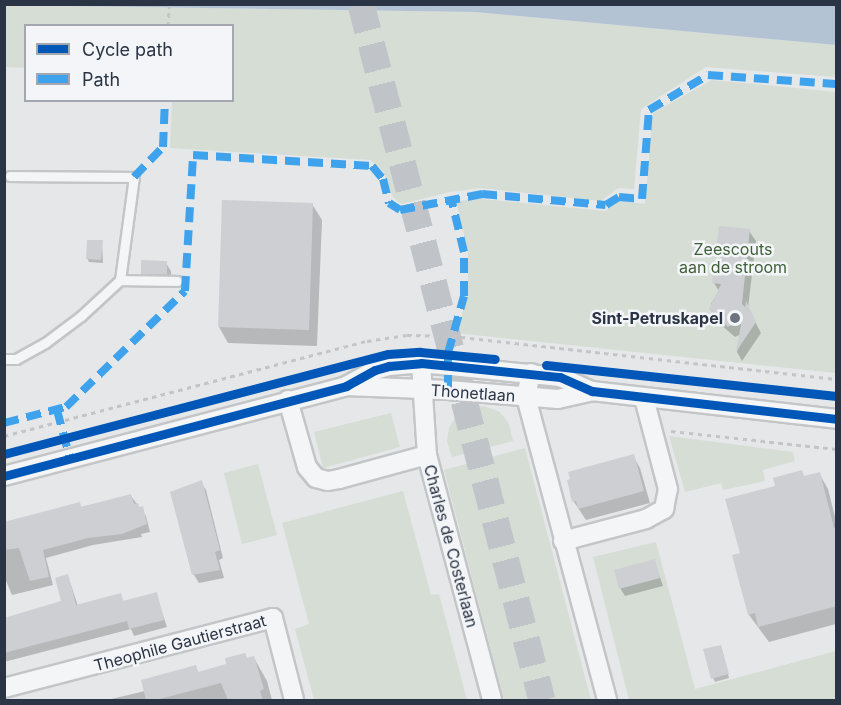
<!DOCTYPE html>
<html>
<head>
<meta charset="utf-8">
<style>
  body { margin:0 }
  #map { position:relative; width:841px; height:705px; overflow:hidden; background:#e5e7e9; font-family:Inter,sans-serif }
  div>[style] { position:absolute }
  .green>* { inset:0; background:#d5ddd5 }
  .water>* { inset:0; background:#b4c3d4 }
  .shadow>* { inset:0; background:#0003 }
  .building>* { inset:0; background:#cdcfd2 }
  .secondary-tunnel>* { height:27px; margin-top:-13.5px; transform-origin:0; background:repeating-linear-gradient(90deg,#c0c3c8 0 27px,transparent 0 41px) }
  .path>* { height:3px; margin-top:-1.5px; transform-origin:0; background:repeating-linear-gradient(90deg,#c4c5c9 0 4.5px,transparent 0 9px) }
  .roads { filter:drop-shadow(2px 0 #c3c5c7) drop-shadow(-2px 0 #c3c5c7) drop-shadow(0 2px #c3c5c7) drop-shadow(0 -2px #c3c5c7) }
  .lane>* { height:9px; margin:-4.5px; padding:0 4.5px; transform-origin:4.5px; border-radius:4.5px; background:#f4f5f6 }
  .street>* { height:18px; margin:-9px; padding:0 9px; transform-origin:9px; border-radius:9px; background:#f4f5f6 }
  .quiet>* { height:8px; margin-top:-4px; transform-origin:0; background:repeating-linear-gradient(90deg,#3ea3ec 0 15px,transparent 0 23px) }
  .cycleway>* { height:9px; margin:-4.5px; padding:0 4.5px; transform-origin:4.5px; border-radius:4.5px; background:#0057b8 }
  .dots>* { width:16px; height:16px; translate:-50% -50%; box-sizing:border-box; border:3px solid #f3f5f8; border-radius:50% }
  span { translate:-50% -50%; white-space:nowrap; text-align:center; line-height:1.15; -webkit-text-stroke:5px #f3f5f8; paint-order:stroke }
  .park-label { font-size:16px; color:#3f5f38 }
  .poi-label { font-size:16px; color:#2b3444; font-weight:700 }
  .right { translate:-100% -50%; text-align:right }
  .street-label { font-size:16px; color:#2b3444 }
  .frame { position:absolute; inset:0; border:6px solid #2b3444; pointer-events:none }
  .legend { position:absolute; left:24px; top:24px; width:210px; height:78px; box-sizing:border-box; background:#f3f5f8; border:2px solid #a3a8b0; margin:0; padding:8px 10px; list-style:none; font-size:18px; color:#2b3444 }
  .legend li { display:flex; align-items:center; gap:12px; height:30px }
  .legend b { width:30px; border:2px solid #a3a8b0 }
</style>
</head>
<body>
<div id="map">
  <div class="green">
    <div style="clip-path:polygon(4px 5px,475px 12px,836px 45px,836px 77px,706px 67px,641px 109px,634px 189px,618px 188px,601px 201px,480px 188px,450px 192px,401px 204px,393px 197px,383px 171px,370px 160px,170px 148px,172px 101px,232px 100px,232px 26px,26px 26px,25px 68px,5px 67px)"></div>
    <div style="clip-path:polygon(712px 80px,836px 92px,836px 373px,456px 333px,468px 296px,468px 251px,456px 201px,481px 199px,605px 211px,620px 201px,645px 204px,653px 113px)"></div>
    <div style="clip-path:polygon(484px 406px,500px 412px,509px 424px,513px 441px,452px 457px,447px 441px,449px 428px,457px 414px,468px 407px)"></div>
    <div style="clip-path:polygon(391px 413px,400px 447px,323px 468px,314px 432px)"></div>
    <div style="clip-path:polygon(669px 436px,793px 452px,795px 461px,763px 470px,765px 481px,723px 490px,721px 483px,685px 492px)"></div>
    <div style="clip-path:polygon(525px 448px,591px 700px,504px 700px,444px 470px)"></div>
    <div style="clip-path:polygon(258px 464px,277px 535px,242px 544px,224px 473px)"></div>
    <div style="clip-path:polygon(403px 491px,431px 595px,439px 594px,467px 700px,314px 700px,295px 629px,309px 624px,282px 523px)"></div>
    <div style="clip-path:polygon(656px 542px,695px 689px,836px 651px,836px 700px,629px 700px,593px 557px)"></div>
  </div>
  <div class="water">
    <div style="clip-path:polygon(836px 4px,836px 45px,475px 12px,4px 5px)"></div>
  </div>
  <div class="shadow">
    <div style="clip-path:polygon(312px 204px,322px 220px,317px 346px,228px 343px,219px 327px)"></div>
    <div style="clip-path:polygon(749px 231px,756px 241px,748px 308px,761px 333px,742px 361px,737px 352px,741px 334px,735px 337px,720px 324px,711px 304px,719px 291px,714px 283px)"></div>
    <div style="clip-path:polygon(102px 242px,103px 263px,89px 262px,87px 258px)"></div>
    <div style="clip-path:polygon(166px 263px,171px 271px,171px 282px,147px 281px,142px 273px)"></div>
    <div style="clip-path:polygon(633px 456px,640px 468px,650px 503px,586px 520px,574px 502px,568px 481px)"></div>
    <div style="clip-path:polygon(819px 473px,828px 489px,836px 521px,836px 624px,769px 642px,749px 615px,742px 554px,777px 487px)"></div>
    <div style="clip-path:polygon(201px 482px,206px 490px,223px 558px,219px 560px,224px 578px,199px 583px,194px 575px)"></div>
    <div style="clip-path:polygon(131px 496px,146px 516px,150px 532px,141px 534px,142px 537px,93px 545px,46px 558px,53px 585px,12px 595px,4px 576px,4px 524px)"></div>
    <div style="clip-path:polygon(654px 560px,663px 586px,625px 596px,620px 588px)"></div>
    <div style="clip-path:polygon(68px 576px,78px 606px,120px 595px,124px 602px,156px 594px,167px 627px,134px 636px,131px 629px,4px 662px,4px 625px,62px 602px)"></div>
    <div style="clip-path:polygon(721px 646px,729px 678px,715px 682px,713px 678px)"></div>
    <div style="clip-path:polygon(254px 658px,267px 681px,272px 700px,107px 700px,145px 691px,195px 667px,199px 673px)"></div>
  </div>
  <div class="building">
    <div style="clip-path:polygon(222px 200px,313px 203px,309px 330px,218px 327px)"></div>
    <div style="clip-path:polygon(719px 226px,750px 229px,742px 304px,745px 307px,746px 301px,756px 322px,736px 352px,742px 319px,728px 327px,723px 322px,720px 323px,709px 309px,721px 284px,712px 283px)"></div>
    <div style="clip-path:polygon(87px 240px,103px 240px,101px 260px,86px 259px)"></div>
    <div style="clip-path:polygon(141px 260px,167px 261px,167px 274px,141px 274px)"></div>
    <div style="clip-path:polygon(634px 454px,644px 491px,578px 509px,576px 501px,572px 502px,567px 480px,570px 479px,568px 472px)"></div>
    <div style="clip-path:polygon(802px 470px,804px 476px,820px 472px,834px 528px,837px 527px,837px 606px,758px 627px,755px 613px,748px 615px,732px 555px,740px 553px,725px 499px,775px 486px,773px 478px)"></div>
    <div style="clip-path:polygon(202px 480px,220px 550px,215px 552px,220px 570px,192px 575px,170px 492px)"></div>
    <div style="clip-path:polygon(131px 494px,134px 504px,138px 503px,139px 507px,143px 506px,147px 524px,122px 534px,88px 538px,43px 550px,49px 577px,30px 581px,19px 548px,4px 550px,4px 522px,80px 502px,81px 507px)"></div>
    <div style="clip-path:polygon(655px 559px,660px 578px,619px 589px,614px 570px)"></div>
    <div style="clip-path:polygon(68px 574px,76px 605px,121px 593px,123px 601px,157px 592px,164px 620px,129px 629px,127px 621px,4px 653px,4px 618px,61px 601px,55px 578px)"></div>
    <div style="clip-path:polygon(721px 645px,729px 674px,711px 679px,703px 649px)"></div>
    <div style="clip-path:polygon(245px 653px,247px 658px,254px 656px,264px 689px,260px 691px,263px 700px,228px 700px,221px 683px,156px 700px,146px 700px,141px 680px,196px 665px,198px 672px,226px 664px,225px 658px)"></div>
  </div>
  <div class="secondary-tunnel">
    <div style="left:361px;top:4px;width:719px;rotate:75.42deg"></div>
  </div>
  <div class="path">
    <div style="left:168px;top:26px;width:22px;rotate:-87deg"></div>
    <div style="left:671px;top:431px;width:166px;rotate:6.2deg"></div>
    <div style="left:4px;top:436px;width:375px;rotate:-14.7deg"></div>
    <div style="left:367px;top:341px;width:40px;rotate:-8.5deg"></div>
    <div style="left:407px;top:335px;width:45px;rotate:1.3deg"></div>
    <div style="left:452px;top:336px;width:386px;rotate:6.4deg"></div>
  </div>
  <div class="roads">
    <div class="lane">
      <div style="left:120px;top:280px;width:57px;rotate:1deg"></div>
      <div style="left:4px;top:359px;width:12px"></div>
      <div style="left:16px;top:359px;width:33px;rotate:-29deg"></div>
      <div style="left:45px;top:343px;width:45px;rotate:-36.9deg"></div>
      <div style="left:81px;top:316px;width:53px;rotate:-42.7deg"></div>
      <div style="left:120px;top:280px;width:104px;rotate:-82.3deg"></div>
      <div style="left:134px;top:177px;width:124px;rotate:-179.5deg"></div>
    </div>
    <div class="street">
      <div style="left:421px;top:363px;width:92px;rotate:86.3deg"></div>
      <div style="left:427px;top:455px;width:253px;rotate:75.1deg"></div>
      <div style="left:531px;top:373px;width:25px;rotate:102deg"></div>
      <div style="left:526px;top:397px;width:314px;rotate:75deg"></div>
      <div style="left:346px;top:386px;width:102px;rotate:2.2deg"></div>
      <div style="left:448px;top:390px;width:110px;rotate:4.7deg"></div>
      <div style="left:558px;top:399px;width:35px;rotate:-13deg"></div>
      <div style="left:288px;top:400px;width:70px;rotate:74.2deg"></div>
      <div style="left:307px;top:467px;width:14px;rotate:51deg"></div>
      <div style="left:316px;top:478px;width:12px;rotate:14deg"></div>
      <div style="left:328px;top:481px;width:11px;rotate:-10deg"></div>
      <div style="left:339px;top:479px;width:91px;rotate:-15.3deg"></div>
      <div style="left:4px;top:476px;width:354px;rotate:-14.7deg"></div>
      <div style="left:346px;top:386px;width:33px;rotate:-29deg"></div>
      <div style="left:375px;top:370px;width:15px;rotate:-16deg"></div>
      <div style="left:389px;top:366px;width:32px;rotate:-5deg"></div>
      <div style="left:421px;top:363px;width:140px;rotate:5.8deg"></div>
      <div style="left:560px;top:377px;width:35px;rotate:24deg"></div>
      <div style="left:592px;top:391px;width:246px;rotate:6.5deg"></div>
      <div style="left:563px;top:541px;width:86px;rotate:-14.8deg"></div>
      <div style="left:646px;top:519px;width:21px;rotate:-29deg"></div>
      <div style="left:664px;top:509px;width:20px;rotate:-79deg"></div>
      <div style="left:668px;top:489px;width:94px;rotate:-104.8deg"></div>
      <div style="left:4px;top:688px;width:278px;rotate:-14.6deg"></div>
      <div style="left:273px;top:618px;width:85px;rotate:75.6deg"></div>
    </div>
  </div>
  <div class="quiet">
    <div style="left:134px;top:177px;width:42px;rotate:-46deg"></div>
    <div style="left:163px;top:147px;width:47px;rotate:-87.6deg"></div>
    <div style="left:448px;top:390px;width:37px;rotate:-90deg"></div>
    <div style="left:448px;top:353px;width:59px;rotate:-74.3deg"></div>
    <div style="left:464px;top:296px;width:44px;rotate:-90deg"></div>
    <div style="left:464px;top:252px;width:56px;rotate:-103.5deg"></div>
    <div style="left:57px;top:410px;width:51px;rotate:75.1deg"></div>
    <div style="left:4px;top:423px;width:64px;rotate:-14.5deg"></div>
    <div style="left:66px;top:407px;width:166px;rotate:-44.3deg"></div>
    <div style="left:185px;top:291px;width:136px;rotate:-86.6deg"></div>
    <div style="left:193px;top:155px;width:179px;rotate:3.5deg"></div>
    <div style="left:372px;top:166px;width:17px;rotate:50deg"></div>
    <div style="left:383px;top:179px;width:25px;rotate:76deg"></div>
    <div style="left:389px;top:203px;width:13px;rotate:32deg"></div>
    <div style="left:400px;top:210px;width:84px;rotate:-11deg"></div>
    <div style="left:482px;top:194px;width:124px;rotate:5.1deg"></div>
    <div style="left:606px;top:205px;width:15px;rotate:-32deg"></div>
    <div style="left:619px;top:197px;width:23px;rotate:5deg"></div>
    <div style="left:642px;top:199px;width:89px;rotate:-85.5deg"></div>
    <div style="left:649px;top:110px;width:69px;rotate:-30.7deg"></div>
    <div style="left:708px;top:75px;width:128px;rotate:4deg"></div>
  </div>
  <div class="cycleway">
    <div style="left:546px;top:365px;width:292px;rotate:6.1deg"></div>
    <div style="left:4px;top:454px;width:397px;rotate:-14.6deg"></div>
    <div style="left:388px;top:354px;width:32px;rotate:-4deg"></div>
    <div style="left:420px;top:352px;width:75px;rotate:5.3deg"></div>
    <div style="left:4px;top:476px;width:354px;rotate:-14.7deg"></div>
    <div style="left:346px;top:386px;width:33px;rotate:-29deg"></div>
    <div style="left:375px;top:370px;width:15px;rotate:-16deg"></div>
    <div style="left:389px;top:366px;width:32px;rotate:-5deg"></div>
    <div style="left:421px;top:363px;width:140px;rotate:5.8deg"></div>
    <div style="left:560px;top:377px;width:35px;rotate:24deg"></div>
    <div style="left:592px;top:391px;width:246px;rotate:6.5deg"></div>
  </div>
  <div class="dots">
    <div style="left:735px;top:318px;background:#6c737e"></div>
  </div>
  <div class="park-label">
    <span style="left:733px;top:258px">Zeescouts<br>aan de stroom</span>
  </div>
  <div class="poi-label">
    <span class="right" style="left:723px;top:318px">Sint-Petruskapel</span>
  </div>
  <div class="street-label">
    <span style="left:473px;top:393px;rotate:4deg">Thonetlaan</span>
    <span style="left:451px;top:546px;rotate:75deg">Charles de Costerlaan</span>
    <span style="left:180px;top:643px;rotate:-15deg">Theophile Gautierstraat</span>
  </div>
  <div class="frame"></div>
  <ul class="legend">
  <li><b style="height:8px;background:#0057b8"></b>Cycle path</li>
  <li><b style="height:8px;background:#3ea3ec"></b>Path</li>
  </ul>
</div>
</body>
</html>
